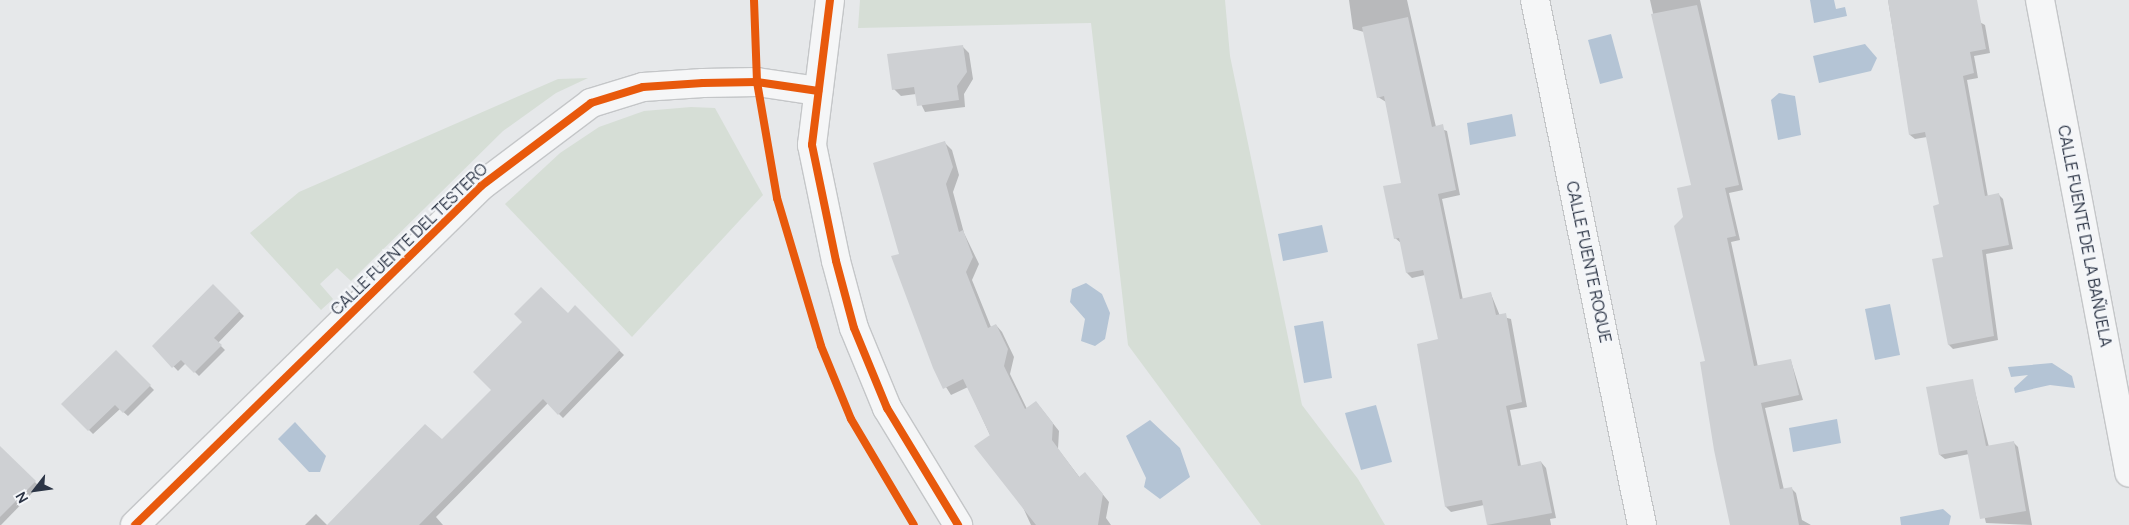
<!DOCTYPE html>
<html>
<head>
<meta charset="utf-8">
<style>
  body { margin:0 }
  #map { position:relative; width:2129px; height:525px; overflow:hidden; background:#e6e8ea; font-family:Manrope,sans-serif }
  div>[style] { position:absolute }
  .green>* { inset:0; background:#d6ded6 }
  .water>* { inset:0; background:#b4c4d5 }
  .shadow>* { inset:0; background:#0003 }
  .building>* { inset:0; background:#ced0d3 }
  .roads { filter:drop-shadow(1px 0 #c4c6c8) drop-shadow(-1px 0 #c4c6c8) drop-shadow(0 1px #c4c6c8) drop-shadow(0 -1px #c4c6c8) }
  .minor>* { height:28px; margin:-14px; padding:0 14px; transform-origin:14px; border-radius:14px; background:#f5f6f7 }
  .cycleway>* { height:8px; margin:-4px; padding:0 4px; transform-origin:4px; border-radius:4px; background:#e8590c }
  span { translate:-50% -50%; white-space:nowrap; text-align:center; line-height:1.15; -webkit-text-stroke:4.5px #f4f6f9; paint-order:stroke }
  .street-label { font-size:16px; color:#2b3445 }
  .north { position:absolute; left:10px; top:465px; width:50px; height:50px; -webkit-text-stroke:4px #f4f6f9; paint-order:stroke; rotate:240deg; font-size:14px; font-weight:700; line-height:20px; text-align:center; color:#2b3445 }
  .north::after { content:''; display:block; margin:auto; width:18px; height:22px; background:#2b3445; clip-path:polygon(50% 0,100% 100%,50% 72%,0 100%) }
</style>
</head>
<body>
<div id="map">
  <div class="green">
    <div style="clip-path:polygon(860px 0,1225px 0,1230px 56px,1302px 405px,1358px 479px,1385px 525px,1261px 525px,1128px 345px,1091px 23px,858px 28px)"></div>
    <div style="clip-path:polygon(588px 78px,556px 93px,503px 131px,351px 281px,337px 268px,320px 284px,333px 299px,321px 310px,250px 233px,299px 192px,558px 79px)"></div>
    <div style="clip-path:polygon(691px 107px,715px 108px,763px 195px,632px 337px,505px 204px,560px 153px,599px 127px,644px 111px)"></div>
  </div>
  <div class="water">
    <div style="clip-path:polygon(1810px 0,1834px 0,1836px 9px,1845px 7px,1847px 16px,1814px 23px)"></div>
    <div style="clip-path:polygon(1611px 34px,1623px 78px,1600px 84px,1588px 40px)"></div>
    <div style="clip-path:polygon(1865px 44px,1877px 58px,1871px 71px,1819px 83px,1813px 56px)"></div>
    <div style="clip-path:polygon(1779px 93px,1795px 96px,1801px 135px,1778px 140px,1771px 100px)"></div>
    <div style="clip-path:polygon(1512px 114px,1516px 136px,1470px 145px,1467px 123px)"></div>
    <div style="clip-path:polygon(1322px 225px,1328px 252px,1283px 261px,1278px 234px)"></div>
    <div style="clip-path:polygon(1086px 283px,1102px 294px,1110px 313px,1105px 339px,1095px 346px,1081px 341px,1085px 319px,1070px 302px,1072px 289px)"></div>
    <div style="clip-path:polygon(1890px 304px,1900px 355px,1875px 360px,1865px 309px)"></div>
    <div style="clip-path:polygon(1323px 321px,1332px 378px,1304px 383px,1294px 326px)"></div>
    <div style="clip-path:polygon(2052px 363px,2072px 376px,2075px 388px,2050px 385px,2015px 393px,2014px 388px,2028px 375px,2011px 377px,2008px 367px)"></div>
    <div style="clip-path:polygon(1376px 405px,1392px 462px,1361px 470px,1345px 413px)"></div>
    <div style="clip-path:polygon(1837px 419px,1841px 443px,1793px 452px,1789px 428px)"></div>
    <div style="clip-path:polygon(1150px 420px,1180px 448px,1190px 477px,1160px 499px,1144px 487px,1146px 478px,1126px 436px)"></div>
    <div style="clip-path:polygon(295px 422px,326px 456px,320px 472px,309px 472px,278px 439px)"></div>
    <div style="clip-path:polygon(1943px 509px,1951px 516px,1949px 525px,1901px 525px,1900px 517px)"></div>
  </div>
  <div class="shadow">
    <div style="clip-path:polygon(1349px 0,1407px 0,1436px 127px,1447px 131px,1460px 195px,1442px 199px,1463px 300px,1491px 294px,1500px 316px,1511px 319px,1527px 407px,1510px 410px,1521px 466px,1541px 462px,1546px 468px,1556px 518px,1550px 519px,1551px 525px,1488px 525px,1484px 505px,1451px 512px,1446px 507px,1419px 345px,1439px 340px,1425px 275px,1412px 278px,1407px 273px,1401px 243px,1395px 238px,1402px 184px,1386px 102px,1378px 97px,1364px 32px,1353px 29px)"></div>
    <div style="clip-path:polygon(1650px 0,1700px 0,1743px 190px,1729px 193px,1740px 240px,1731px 242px,1758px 367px,1791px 361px,1803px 400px,1765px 408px,1784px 490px,1791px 488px,1796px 493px,1802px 520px,1811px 525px,1734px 525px,1684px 217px,1692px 186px)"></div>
    <div style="clip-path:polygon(1888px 0,1939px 0,1985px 25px,1990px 53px,1974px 56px,1978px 78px,1967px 80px,1988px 197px,1999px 195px,2003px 199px,2013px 249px,1986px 254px,1998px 340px,1953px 349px,1949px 345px,1941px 205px,1927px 137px,1915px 139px,1910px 135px)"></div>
    <div style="clip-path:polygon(962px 46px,969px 53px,973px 79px,964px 94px,965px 107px,925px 112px,916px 94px,901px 96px,894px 89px)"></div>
    <div style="clip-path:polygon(945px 143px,952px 150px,959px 175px,953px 192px,964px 233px,979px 264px,972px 280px,991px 327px,996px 325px,1002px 332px,1014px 357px,1010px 374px,1027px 409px,1036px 402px,1059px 431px,1058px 449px,1080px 478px,1092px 481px,1109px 502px,1106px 518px,1111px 525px,1031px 525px,968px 387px,951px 395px,934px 368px,900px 254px)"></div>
    <div style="clip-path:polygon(213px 286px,244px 316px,218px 343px,225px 350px,199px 376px,186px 363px,178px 371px,154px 346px)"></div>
    <div style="clip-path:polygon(575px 307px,624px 355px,563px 418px,548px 403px,436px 517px,443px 525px,329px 525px,442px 441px)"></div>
    <div style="clip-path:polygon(116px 352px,154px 390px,128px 416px,120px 409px,93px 434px,63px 404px)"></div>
    <div style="clip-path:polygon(1972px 380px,1989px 447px,2013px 442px,2018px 447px,2032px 525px,1986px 523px,1969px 454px,1945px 459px,1940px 455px)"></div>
    <div style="clip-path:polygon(0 448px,39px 486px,1px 525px,0 525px)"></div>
    <div style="clip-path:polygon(316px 514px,327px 525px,305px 525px)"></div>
  </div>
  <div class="building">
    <div style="clip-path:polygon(1888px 0,1977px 0,1986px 49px,1970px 52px,1974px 73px,1963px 76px,1985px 196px,1999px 193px,2009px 245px,1982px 250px,1994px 336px,1948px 345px,1932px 259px,1943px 257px,1933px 206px,1939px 204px,1925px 132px,1909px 135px)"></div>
    <div style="clip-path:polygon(1697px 5px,1739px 185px,1725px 188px,1736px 236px,1727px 238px,1754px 366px,1791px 359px,1799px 395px,1761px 403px,1780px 489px,1792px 487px,1799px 525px,1730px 525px,1714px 450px,1700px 362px,1705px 361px,1674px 226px,1683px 217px,1677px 188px,1691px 185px,1651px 14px)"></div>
    <div style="clip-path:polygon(1408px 17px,1432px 127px,1443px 124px,1456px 190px,1438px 194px,1460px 299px,1491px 292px,1496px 315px,1506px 313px,1522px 402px,1506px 406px,1518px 466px,1541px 461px,1552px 513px,1487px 525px,1482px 500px,1445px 507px,1417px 344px,1438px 339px,1423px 270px,1406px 273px,1399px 238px,1394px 239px,1383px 186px,1401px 183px,1384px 96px,1377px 98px,1362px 27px)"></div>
    <div style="clip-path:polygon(963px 45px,967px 72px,957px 86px,959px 100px,917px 106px,914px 87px,892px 90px,887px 54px)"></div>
    <div style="clip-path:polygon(945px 141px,953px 167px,946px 184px,959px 232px,963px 230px,973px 257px,966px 272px,988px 328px,996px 324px,1008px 349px,1004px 366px,1025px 409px,1036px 401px,1053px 423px,1052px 440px,1079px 477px,1085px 472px,1103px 494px,1098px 525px,1036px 525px,974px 446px,990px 435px,963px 379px,943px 389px,933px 368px,891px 256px,899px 254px,873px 163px)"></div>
    <div style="clip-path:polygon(213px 284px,240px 311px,214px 338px,222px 345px,194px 373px,181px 360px,172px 368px,152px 346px)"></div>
    <div style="clip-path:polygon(541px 287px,568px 313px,575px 305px,620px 350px,558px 415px,543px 399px,419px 525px,327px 525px,425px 424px,442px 439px,491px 390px,473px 372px,522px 322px,514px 314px)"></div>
    <div style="clip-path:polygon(116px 350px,151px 385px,123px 413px,115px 405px,88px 431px,61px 404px)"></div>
    <div style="clip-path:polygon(1973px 379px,1986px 446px,2014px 441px,2026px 511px,1980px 519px,1967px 450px,1939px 455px,1926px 387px)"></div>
    <div style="clip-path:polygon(0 446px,36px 481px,0 517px)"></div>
  </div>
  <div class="roads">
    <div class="minor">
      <div style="left:830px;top:0;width:146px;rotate:97.1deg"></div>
      <div style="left:812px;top:145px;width:118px;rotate:78.3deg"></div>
      <div style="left:836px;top:261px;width:69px;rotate:75deg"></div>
      <div style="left:854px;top:328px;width:87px;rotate:67.6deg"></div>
      <div style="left:887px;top:408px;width:137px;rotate:58.7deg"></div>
      <div style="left:1535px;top:0;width:536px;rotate:78.48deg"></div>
      <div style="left:2040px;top:0;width:481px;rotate:79.3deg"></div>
      <div style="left:135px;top:525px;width:484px;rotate:-44.4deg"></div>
      <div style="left:481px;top:186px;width:138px;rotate:-37deg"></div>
      <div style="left:591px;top:103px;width:54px;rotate:-17.1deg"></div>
      <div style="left:643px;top:87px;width:60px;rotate:-3.8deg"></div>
      <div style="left:703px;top:83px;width:54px;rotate:-1.1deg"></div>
      <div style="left:757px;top:82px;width:62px;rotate:8.4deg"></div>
    </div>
  </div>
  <div class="cycleway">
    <div style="left:754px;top:0;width:82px;rotate:87.9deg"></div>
    <div style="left:757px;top:82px;width:118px;rotate:80.2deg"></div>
    <div style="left:777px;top:198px;width:154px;rotate:73.4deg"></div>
    <div style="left:821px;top:346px;width:79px;rotate:67.7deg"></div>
    <div style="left:851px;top:419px;width:123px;rotate:59.3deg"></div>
    <div style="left:830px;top:0;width:146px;rotate:97.1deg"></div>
    <div style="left:812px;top:145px;width:118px;rotate:78.3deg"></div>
    <div style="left:836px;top:261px;width:69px;rotate:75deg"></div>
    <div style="left:854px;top:328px;width:87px;rotate:67.6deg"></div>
    <div style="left:887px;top:408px;width:137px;rotate:58.7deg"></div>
    <div style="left:135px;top:525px;width:484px;rotate:-44.4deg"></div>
    <div style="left:481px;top:186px;width:138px;rotate:-37deg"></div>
    <div style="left:591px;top:103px;width:54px;rotate:-17.1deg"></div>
    <div style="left:643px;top:87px;width:60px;rotate:-3.8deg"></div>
    <div style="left:703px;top:83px;width:54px;rotate:-1.1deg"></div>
    <div style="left:757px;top:82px;width:62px;rotate:8.4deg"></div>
  </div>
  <div class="street-label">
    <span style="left:2085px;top:236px;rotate:79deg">CALLE FUENTE DE LA BAÑUELA</span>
    <span style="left:409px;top:239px;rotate:-44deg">CALLE FUENTE DEL TESTERO</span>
    <span style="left:1589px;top:262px;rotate:78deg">CALLE FUENTE ROQUE</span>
  </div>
  <div class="north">N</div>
</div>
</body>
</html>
